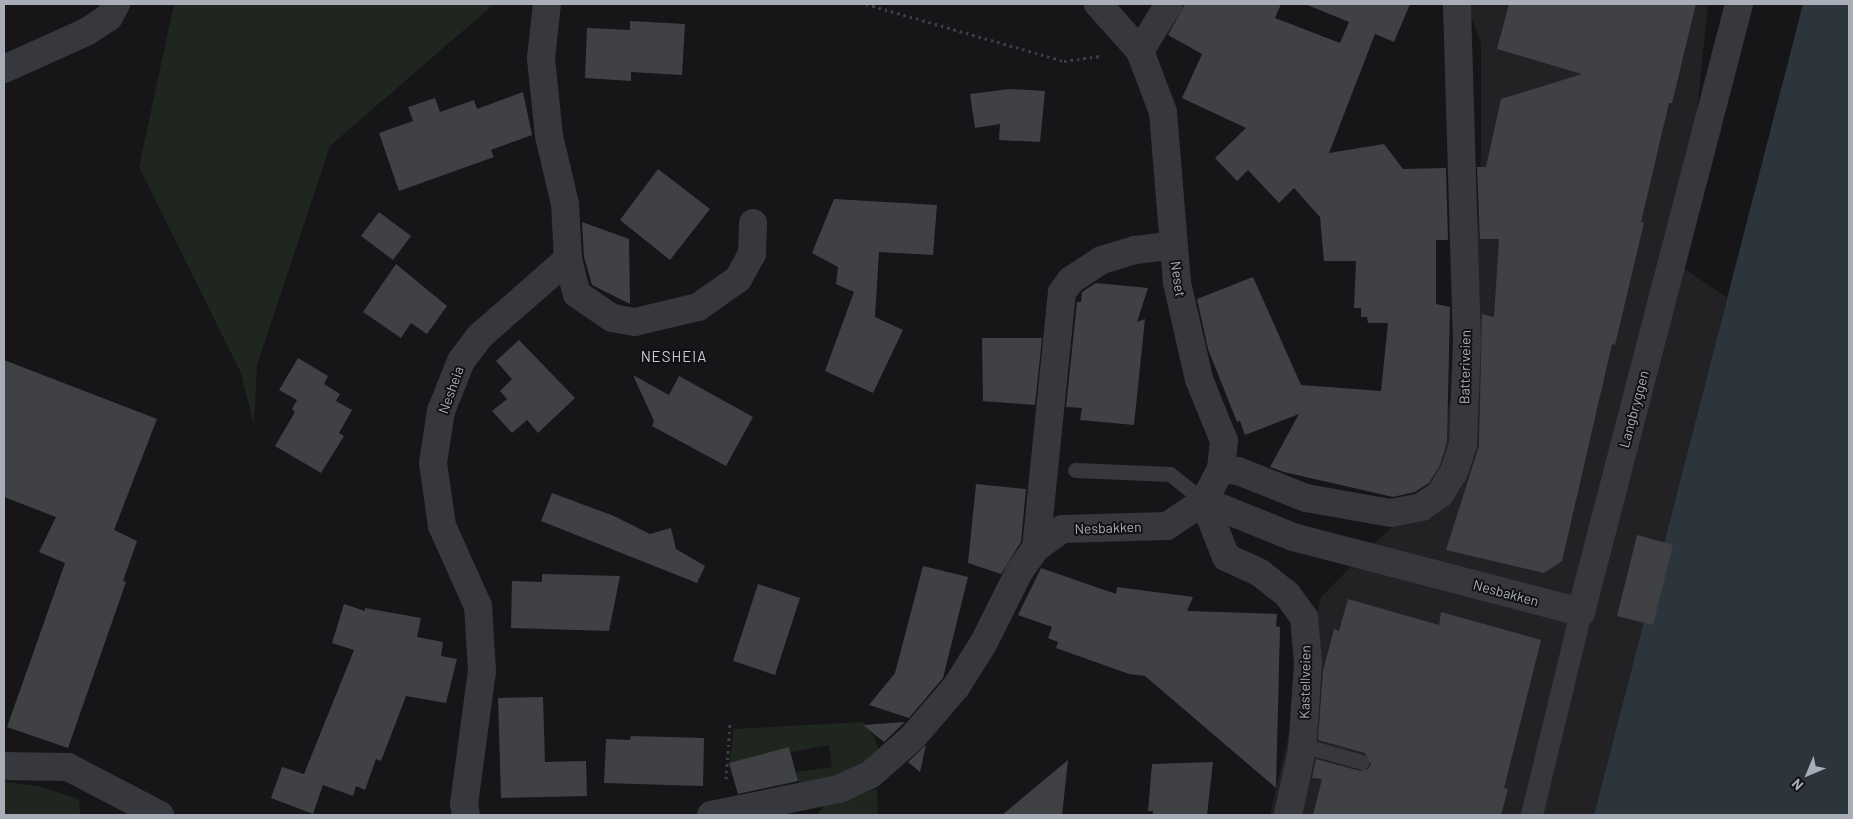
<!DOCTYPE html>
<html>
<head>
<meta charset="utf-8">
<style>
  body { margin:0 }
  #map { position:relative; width:1853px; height:819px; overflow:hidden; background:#161618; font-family:Barlow,sans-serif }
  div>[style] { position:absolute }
  .built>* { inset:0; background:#222225 }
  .green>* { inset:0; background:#1e261f }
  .water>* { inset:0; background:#2c353c }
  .building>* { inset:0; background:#404145 }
  .path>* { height:3px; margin-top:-1.5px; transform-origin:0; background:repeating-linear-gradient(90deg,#3d3f44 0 2.5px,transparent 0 6.5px) }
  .service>* { height:15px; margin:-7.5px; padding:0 7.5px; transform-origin:7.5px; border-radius:7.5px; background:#37383d }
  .pedestrian>* { height:22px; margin:-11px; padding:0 11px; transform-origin:11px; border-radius:11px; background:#37383d }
  .minor>* { height:28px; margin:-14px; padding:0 14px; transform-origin:14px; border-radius:14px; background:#37383d }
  span { translate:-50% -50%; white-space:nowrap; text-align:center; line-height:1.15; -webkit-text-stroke:4px #111113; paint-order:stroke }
  .street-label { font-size:14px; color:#a8adb8 }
  .neighbourhood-label { font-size:15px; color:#c9ccd4; letter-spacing:1px }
  .frame { position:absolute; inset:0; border:5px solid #a8adb8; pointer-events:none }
  .north { position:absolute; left:1783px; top:749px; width:50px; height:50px; -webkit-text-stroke:4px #111113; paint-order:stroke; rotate:225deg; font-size:14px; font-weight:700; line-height:20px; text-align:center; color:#a8adb8 }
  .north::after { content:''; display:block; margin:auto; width:18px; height:22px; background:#a8adb8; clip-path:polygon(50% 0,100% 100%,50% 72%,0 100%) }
</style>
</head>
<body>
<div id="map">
  <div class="built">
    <div style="clip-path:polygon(1467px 4px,1708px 4px,1681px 266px,1727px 298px,1594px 815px,1270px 815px,1321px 597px,1369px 548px,1430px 494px,1474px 288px,1481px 158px,1481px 44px)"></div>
  </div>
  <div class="green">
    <div style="clip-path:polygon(174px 4px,494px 4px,330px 146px,257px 365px,254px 426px,241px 373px,139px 167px)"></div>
    <div style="clip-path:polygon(863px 722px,875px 738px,881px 760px,800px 788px,796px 772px,832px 767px,829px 745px,729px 764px,734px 729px)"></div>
    <div style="clip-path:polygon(4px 782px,37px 786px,79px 799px,80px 815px,4px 815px)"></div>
    <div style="clip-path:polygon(877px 789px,878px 815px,817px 815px,829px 800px)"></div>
  </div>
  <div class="water">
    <div style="clip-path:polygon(1803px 4px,1849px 4px,1849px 815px,1594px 815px)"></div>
  </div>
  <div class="building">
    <div style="clip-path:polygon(1185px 4px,1281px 4px,1275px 18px,1340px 43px,1349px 22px,1305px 4px,1410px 4px,1394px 42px,1375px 34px,1329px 153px,1384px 144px,1403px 169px,1446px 168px,1448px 240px,1436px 240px,1436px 304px,1450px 307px,1447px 442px,1440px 465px,1429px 483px,1415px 492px,1393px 497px,1284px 472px,1270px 467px,1299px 414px,1245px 435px,1240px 421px,1237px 422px,1208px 349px,1197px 299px,1253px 277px,1301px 385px,1381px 391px,1388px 323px,1368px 323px,1367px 317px,1361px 317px,1361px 308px,1354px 308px,1356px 261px,1324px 261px,1320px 217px,1294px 188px,1279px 203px,1248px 170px,1237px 181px,1215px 158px,1246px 128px,1182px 98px,1202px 54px,1168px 35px)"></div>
    <div style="clip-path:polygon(1509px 4px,1696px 4px,1672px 103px,1669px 103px,1641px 222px,1644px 223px,1615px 345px,1612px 344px,1562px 561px,1544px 573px,1446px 550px,1479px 446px,1482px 314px,1494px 317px,1499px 239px,1480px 239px,1477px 167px,1486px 167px,1501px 99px,1582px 74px,1497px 49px)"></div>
    <div style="clip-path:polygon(630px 21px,685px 24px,682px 75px,631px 72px,631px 81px,585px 78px,587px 28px,630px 30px)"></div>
    <div style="clip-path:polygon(1010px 89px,1045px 91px,1040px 142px,999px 140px,1000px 124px,975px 128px,970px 94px)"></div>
    <div style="clip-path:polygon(523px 92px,532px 135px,491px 150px,494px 157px,399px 191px,379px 133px,413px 121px,408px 107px,435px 98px,440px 112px,474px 100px,477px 109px)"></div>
    <div style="clip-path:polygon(658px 169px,710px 209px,670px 260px,620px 220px)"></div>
    <div style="clip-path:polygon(834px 199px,937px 205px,933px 255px,879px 252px,875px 317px,903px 330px,873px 393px,825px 371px,854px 292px,836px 284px,838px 267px,812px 253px)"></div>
    <div style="clip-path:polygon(379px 212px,411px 236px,393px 260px,361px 236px)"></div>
    <div style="clip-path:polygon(582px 222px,629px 239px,630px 304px,592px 285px,584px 257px)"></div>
    <div style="clip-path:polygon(396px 264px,447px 306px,427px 334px,411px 323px,401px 338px,363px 312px)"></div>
    <div style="clip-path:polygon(1096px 283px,1148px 288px,1137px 322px,1145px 319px,1134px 425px,1080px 420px,1082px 408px,1066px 407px,1077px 302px,1081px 302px,1082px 292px)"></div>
    <div style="clip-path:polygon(982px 338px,1042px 338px,1035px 405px,983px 401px)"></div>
    <div style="clip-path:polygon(519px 340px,575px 398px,538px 433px,527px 420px,512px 433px,492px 411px,507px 399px,500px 391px,512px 379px,496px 361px)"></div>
    <div style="clip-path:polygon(298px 358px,328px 376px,324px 384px,340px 394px,336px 401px,352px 410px,339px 433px,344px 436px,321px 473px,275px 446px,295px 412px,292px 409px,297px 400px,279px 390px)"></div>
    <div style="clip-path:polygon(4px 360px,157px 419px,114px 530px,137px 541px,123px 581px,126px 582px,68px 748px,7px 727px,65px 563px,39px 552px,56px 517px,4px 497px)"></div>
    <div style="clip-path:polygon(633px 375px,669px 395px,679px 376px,753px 417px,726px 466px,652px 426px,654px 421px)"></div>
    <div style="clip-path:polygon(976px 484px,1026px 489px,1021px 542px,1001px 574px,968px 563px)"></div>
    <div style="clip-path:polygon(552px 493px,614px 516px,650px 534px,671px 528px,676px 549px,705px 566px,697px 583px,541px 521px)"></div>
    <div style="clip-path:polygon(1637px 535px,1673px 545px,1653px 625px,1617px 616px)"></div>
    <div style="clip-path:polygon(923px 566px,968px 577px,943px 678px,909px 718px,869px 705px,895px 673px)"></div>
    <div style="clip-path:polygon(1041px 568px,1116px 594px,1117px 587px,1193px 597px,1187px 611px,1277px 614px,1276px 626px,1280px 627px,1276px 788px,1145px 676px,1129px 674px,1056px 648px,1058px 642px,1048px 638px,1052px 627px,1018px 615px)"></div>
    <div style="clip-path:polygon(542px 574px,620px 576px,609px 631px,511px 628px,512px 581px,542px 582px)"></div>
    <div style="clip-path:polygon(758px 584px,800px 598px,775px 675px,733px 661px)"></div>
    <div style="clip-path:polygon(1348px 599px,1439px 625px,1441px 612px,1541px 640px,1504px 788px,1508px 789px,1501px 815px,1313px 815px,1322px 779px,1312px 778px,1316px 759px,1360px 771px,1368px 769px,1371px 764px,1365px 753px,1318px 740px,1323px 671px,1334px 629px,1339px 631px)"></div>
    <div style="clip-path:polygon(344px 604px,365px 611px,365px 608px,421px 618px,417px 637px,443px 642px,441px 656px,457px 659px,446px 703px,406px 696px,381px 761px,376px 759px,365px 790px,356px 786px,353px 796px,323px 785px,313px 814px,271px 798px,282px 767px,304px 774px,354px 650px,332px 643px)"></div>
    <div style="clip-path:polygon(543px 697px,545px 762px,586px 761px,587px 796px,501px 798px,498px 698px)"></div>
    <div style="clip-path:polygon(905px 722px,884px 742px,863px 725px)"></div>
    <div style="clip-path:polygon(631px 736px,704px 738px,703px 786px,604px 783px,606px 739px,630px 740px)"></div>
    <div style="clip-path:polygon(926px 745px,920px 772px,908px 762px)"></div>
    <div style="clip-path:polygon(789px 747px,798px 781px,738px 794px,729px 763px)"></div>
    <div style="clip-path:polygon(1068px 760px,1062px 815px,1002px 815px)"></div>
    <div style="clip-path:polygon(1213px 762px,1207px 815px,1153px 815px,1153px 811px,1148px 811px,1152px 764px)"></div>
  </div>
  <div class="path">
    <div style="left:866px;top:4px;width:206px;rotate:16.1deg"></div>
    <div style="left:1064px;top:61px;width:36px;rotate:-8deg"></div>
    <div style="left:726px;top:779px;width:56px;rotate:-85.9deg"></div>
  </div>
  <div class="service">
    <div style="left:1075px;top:470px;width:95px;rotate:2.4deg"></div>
    <div style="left:1170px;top:474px;width:43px;rotate:38.5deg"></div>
    <div style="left:1302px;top:745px;width:62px;rotate:15.8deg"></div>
  </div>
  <div class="pedestrian">
    <div style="left:1532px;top:815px;width:209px;rotate:-76.4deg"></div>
  </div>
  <div class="minor">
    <div style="left:1140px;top:51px;width:55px;rotate:-58.3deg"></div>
    <div style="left:4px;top:69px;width:92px;rotate:-24.3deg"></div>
    <div style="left:88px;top:31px;width:25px;rotate:-34deg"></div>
    <div style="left:109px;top:17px;width:15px;rotate:-62deg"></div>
    <div style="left:568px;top:259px;width:36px;rotate:76deg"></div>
    <div style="left:577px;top:294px;width:42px;rotate:34.4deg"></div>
    <div style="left:612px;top:318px;width:23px;rotate:10deg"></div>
    <div style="left:635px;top:322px;width:65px;rotate:-13.4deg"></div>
    <div style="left:698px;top:307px;width:49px;rotate:-35deg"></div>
    <div style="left:738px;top:279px;width:29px;rotate:-61deg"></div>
    <div style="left:752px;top:254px;width:31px;rotate:-88deg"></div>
    <div style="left:1221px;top:469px;width:17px;rotate:7deg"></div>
    <div style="left:1238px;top:471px;width:73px;rotate:21.7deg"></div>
    <div style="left:1306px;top:498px;width:86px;rotate:10deg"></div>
    <div style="left:1391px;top:513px;width:31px;rotate:-11deg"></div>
    <div style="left:1421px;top:507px;width:23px;rotate:-34deg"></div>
    <div style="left:1440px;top:494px;width:26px;rotate:-58deg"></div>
    <div style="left:1454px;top:472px;width:28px;rotate:-72deg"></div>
    <div style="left:1463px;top:445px;width:102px;rotate:-87.8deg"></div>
    <div style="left:1467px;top:343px;width:339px;rotate:-91.7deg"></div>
    <div style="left:1204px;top:501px;width:96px;rotate:22deg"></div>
    <div style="left:1293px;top:537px;width:298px;rotate:14.6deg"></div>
    <div style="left:1581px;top:612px;width:628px;rotate:-75.43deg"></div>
    <div style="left:1204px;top:501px;width:60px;rotate:68.6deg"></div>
    <div style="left:1226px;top:557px;width:38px;rotate:25deg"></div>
    <div style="left:1260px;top:573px;width:34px;rotate:38deg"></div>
    <div style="left:1287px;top:594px;width:29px;rotate:54deg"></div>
    <div style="left:1304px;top:617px;width:46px;rotate:85deg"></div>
    <div style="left:1308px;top:663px;width:87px;rotate:93.9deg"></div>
    <div style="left:1302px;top:750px;width:66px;rotate:102.2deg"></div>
    <div style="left:1036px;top:548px;width:257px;rotate:-84.2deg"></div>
    <div style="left:1062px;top:292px;width:15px;rotate:-53deg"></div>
    <div style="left:1071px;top:280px;width:37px;rotate:-33deg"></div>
    <div style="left:1102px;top:260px;width:34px;rotate:-17deg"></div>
    <div style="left:1135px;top:250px;width:38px;rotate:-7deg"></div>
    <div style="left:4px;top:766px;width:64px;rotate:0.9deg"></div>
    <div style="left:68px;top:767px;width:104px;rotate:27.6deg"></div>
    <div style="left:466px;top:815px;width:11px;rotate:-100deg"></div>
    <div style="left:464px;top:804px;width:134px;rotate:-82.3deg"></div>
    <div style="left:482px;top:671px;width:65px;rotate:-93.5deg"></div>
    <div style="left:478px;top:606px;width:88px;rotate:-114.2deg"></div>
    <div style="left:442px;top:526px;width:64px;rotate:-98.1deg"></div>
    <div style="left:433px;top:463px;width:53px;rotate:-81.3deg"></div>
    <div style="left:441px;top:411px;width:54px;rotate:-68.2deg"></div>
    <div style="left:461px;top:361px;width:31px;rotate:-53deg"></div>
    <div style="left:480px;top:336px;width:117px;rotate:-41.2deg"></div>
    <div style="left:568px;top:259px;width:55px;rotate:-93.1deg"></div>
    <div style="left:565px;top:204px;width:70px;rotate:-103.2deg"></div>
    <div style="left:549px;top:136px;width:78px;rotate:-95.9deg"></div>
    <div style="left:541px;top:58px;width:54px;rotate:-83.7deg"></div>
    <div style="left:711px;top:815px;width:131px;rotate:-11.5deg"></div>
    <div style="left:839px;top:789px;width:35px;rotate:-25deg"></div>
    <div style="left:871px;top:774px;width:56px;rotate:-41.4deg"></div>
    <div style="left:913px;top:737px;width:66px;rotate:-49.3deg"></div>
    <div style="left:956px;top:687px;width:51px;rotate:-57.9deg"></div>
    <div style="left:983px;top:644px;width:80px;rotate:-63.4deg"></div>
    <div style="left:1019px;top:572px;width:29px;rotate:-55deg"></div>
    <div style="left:1036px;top:548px;width:32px;rotate:-36deg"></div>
    <div style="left:1062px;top:529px;width:105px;rotate:-1.6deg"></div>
    <div style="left:1167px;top:526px;width:45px;rotate:-34deg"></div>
    <div style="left:1204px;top:501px;width:36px;rotate:-62deg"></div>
    <div style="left:1221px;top:469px;width:28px;rotate:-84deg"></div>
    <div style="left:1224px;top:441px;width:67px;rotate:-112deg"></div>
    <div style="left:1199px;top:379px;width:98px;rotate:-102.9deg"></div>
    <div style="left:1177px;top:283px;width:172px;rotate:-94.7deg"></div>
    <div style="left:1163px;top:112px;width:65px;rotate:-110.7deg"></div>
    <div style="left:1140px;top:51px;width:63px;rotate:-131.8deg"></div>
  </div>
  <div class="street-label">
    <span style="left:1178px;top:279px;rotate:82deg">Neset</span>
    <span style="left:1465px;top:367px;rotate:-89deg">Batteriveien</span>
    <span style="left:451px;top:390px;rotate:-70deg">Nesheia</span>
    <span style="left:1634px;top:409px;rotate:-75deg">Langbryggen</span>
    <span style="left:1108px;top:528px;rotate:-2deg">Nesbakken</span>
    <span style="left:1506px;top:593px;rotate:15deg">Nesbakken</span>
    <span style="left:1305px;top:682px;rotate:-89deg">Kastellveien</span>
  </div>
  <div class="neighbourhood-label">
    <span style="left:674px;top:357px">NESHEIA</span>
  </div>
  <div class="frame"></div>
  <div class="north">N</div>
</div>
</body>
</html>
